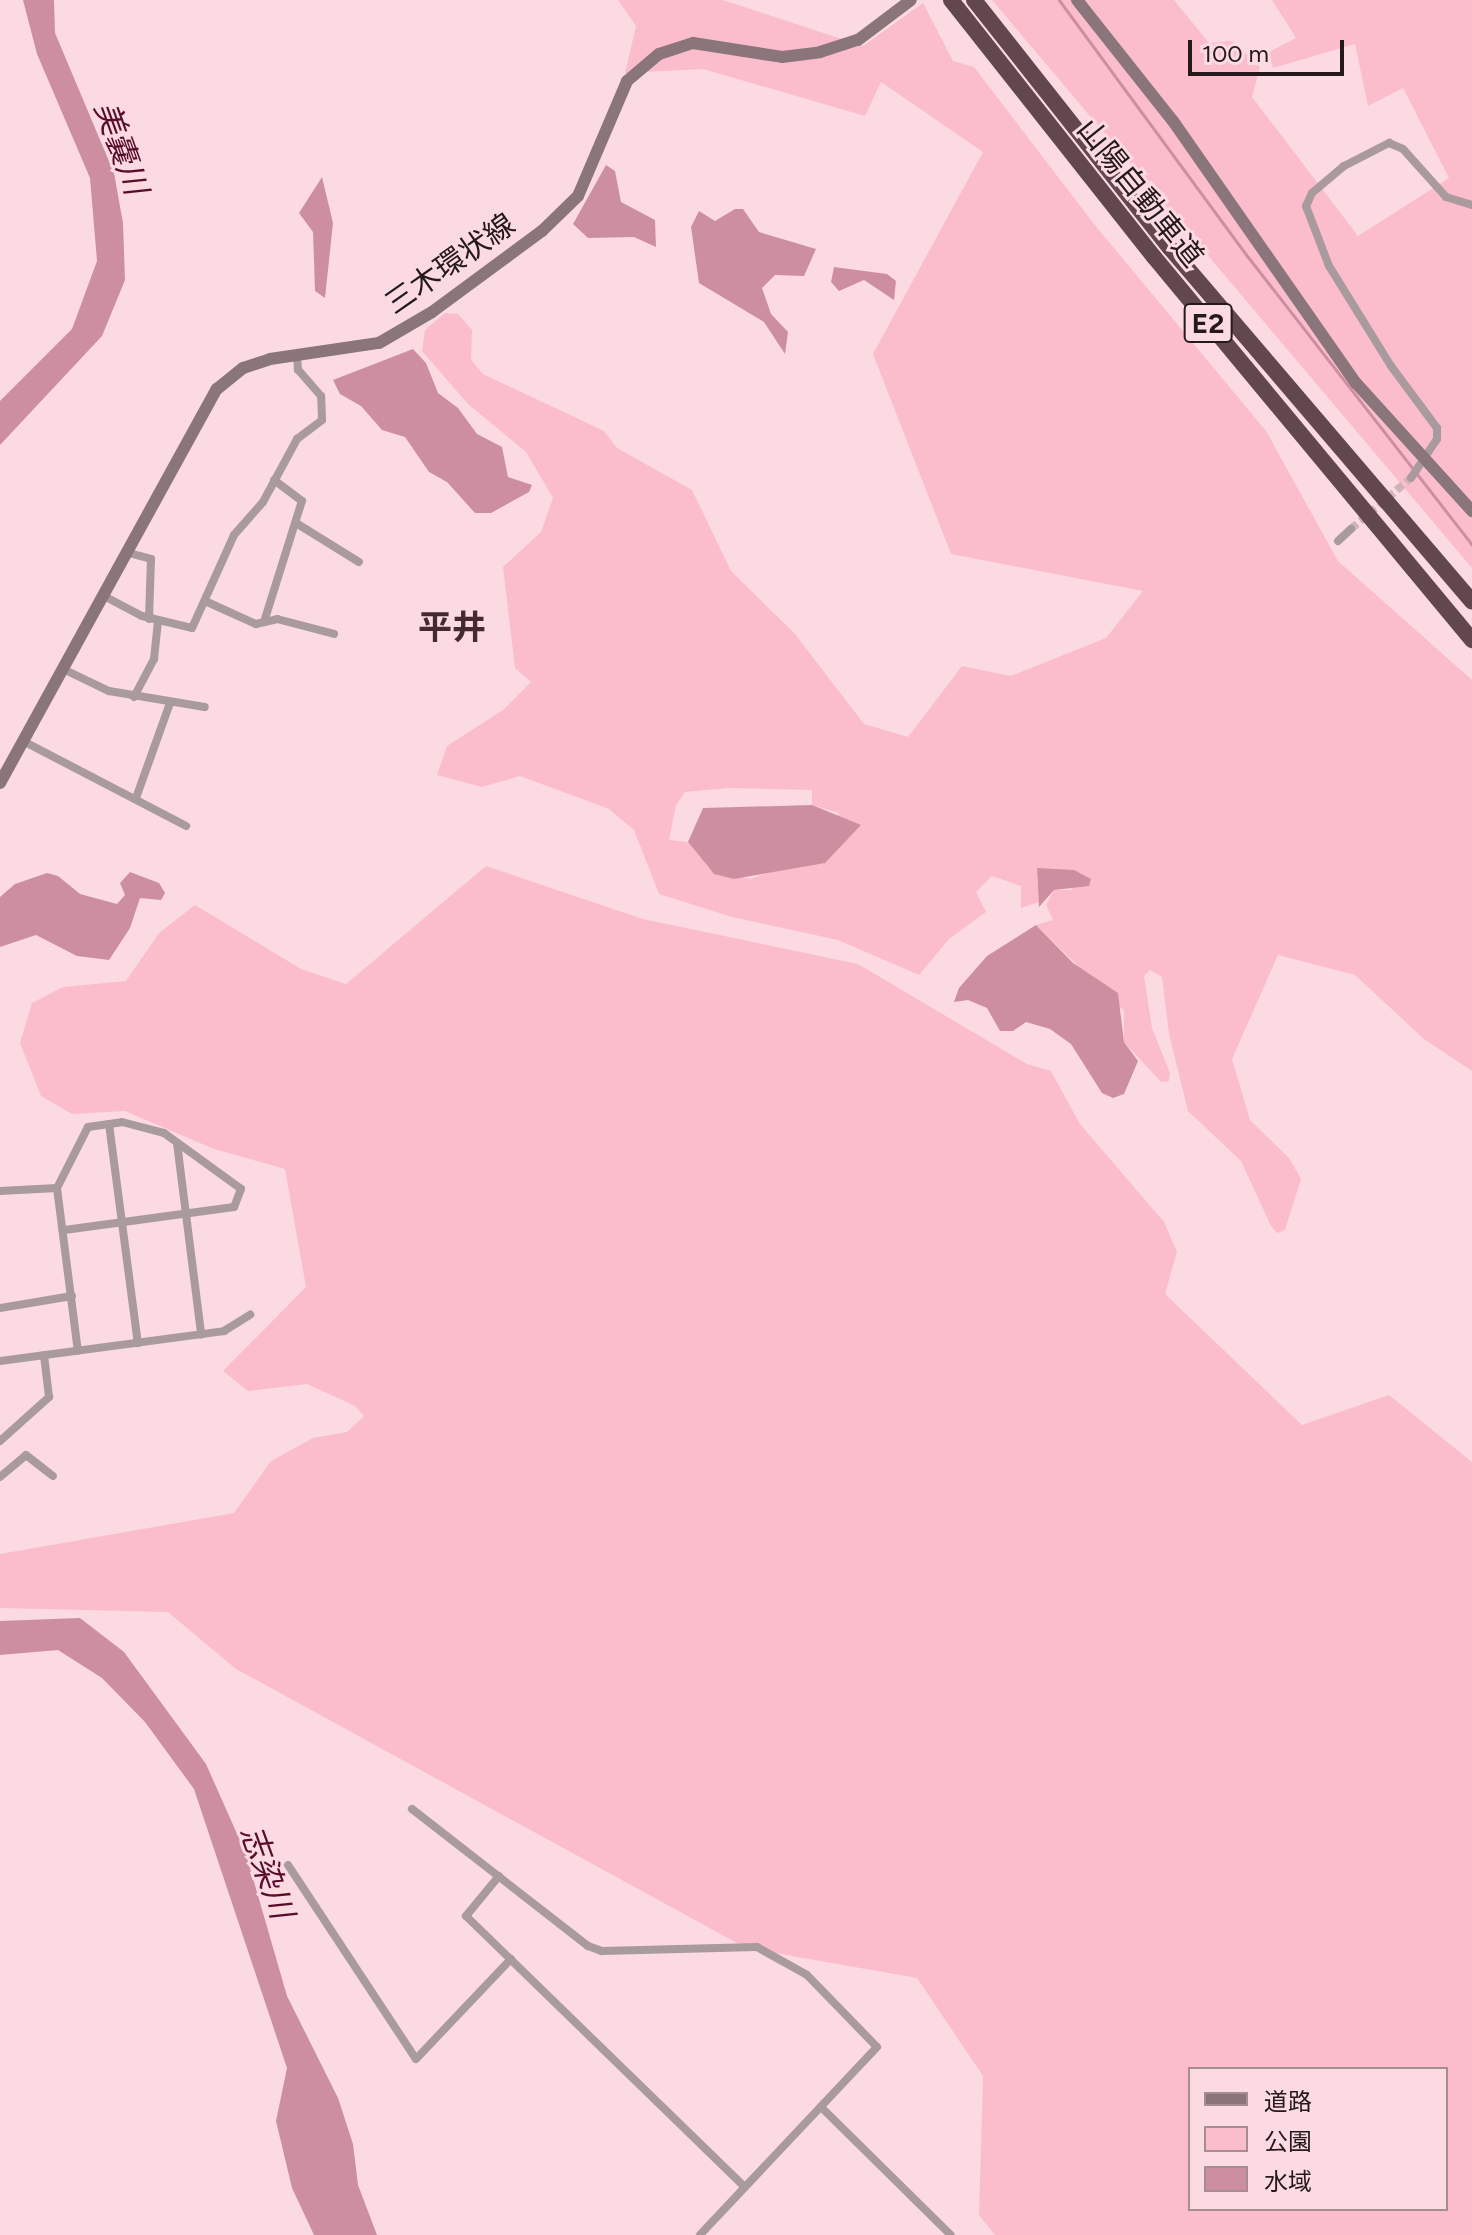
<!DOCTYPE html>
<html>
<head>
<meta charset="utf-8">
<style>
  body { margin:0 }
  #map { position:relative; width:1472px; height:2235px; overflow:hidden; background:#fcdae2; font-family:Figtree,"Noto Sans JP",sans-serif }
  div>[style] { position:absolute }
  .green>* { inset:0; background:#fbbdcc }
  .water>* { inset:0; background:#cd8f9f }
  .stream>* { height:3px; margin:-1.5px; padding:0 1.5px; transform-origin:1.5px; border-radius:1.5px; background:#cd8f9f }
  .street-tunnel>* { height:8px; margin-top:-4px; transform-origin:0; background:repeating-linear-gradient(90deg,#d1b3ba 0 8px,transparent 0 12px) }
  .street>* { height:8px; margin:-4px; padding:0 4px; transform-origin:4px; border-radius:4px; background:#a89a9d }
  .secondary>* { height:12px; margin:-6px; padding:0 6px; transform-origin:6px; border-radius:6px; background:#8a767a }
  .highway>* { height:16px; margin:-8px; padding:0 8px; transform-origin:8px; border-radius:8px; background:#62474d }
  span { translate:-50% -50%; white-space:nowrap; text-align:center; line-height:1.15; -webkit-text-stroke:6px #fcdae2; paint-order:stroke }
  .shield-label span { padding:2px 6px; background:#fcdae2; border:2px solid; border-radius:6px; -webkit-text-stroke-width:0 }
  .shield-label { font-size:28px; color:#24191b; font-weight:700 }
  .street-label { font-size:30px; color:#24191b }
  .water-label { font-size:32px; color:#580e2b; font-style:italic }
  .quarter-label { font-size:34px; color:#432a30; font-weight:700 }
  .legend { position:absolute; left:1188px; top:2067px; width:260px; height:144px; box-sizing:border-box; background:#fcdae2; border:2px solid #a68d92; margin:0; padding:10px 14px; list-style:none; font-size:24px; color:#24191b }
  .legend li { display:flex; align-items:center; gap:16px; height:40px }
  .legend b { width:40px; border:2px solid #a68d92 }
  .scale { position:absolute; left:1188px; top:40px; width:156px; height:36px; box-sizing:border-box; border:4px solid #24191b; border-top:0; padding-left:10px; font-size:24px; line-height:28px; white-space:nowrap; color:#24191b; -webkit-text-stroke:6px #fcdae2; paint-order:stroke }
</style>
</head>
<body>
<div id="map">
  <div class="green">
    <div style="clip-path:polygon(evenodd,618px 0,723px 0,863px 46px,923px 3px,953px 61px,974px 67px,1094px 224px,1266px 431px,1338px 561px,1472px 680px,1472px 1071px,1424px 1039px,1355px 975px,1278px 955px,1232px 1059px,1250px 1120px,1289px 1158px,1301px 1179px,1285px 1230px,1277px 1233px,1271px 1226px,1241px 1161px,1188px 1111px,1169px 1034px,1162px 977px,1150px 970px,1144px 976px,1152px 1028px,1170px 1073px,1169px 1081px,1161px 1082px,1124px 1042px,1124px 1011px,1036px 925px,1053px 920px,1046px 905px,1054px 890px,1072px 890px,1062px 870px,1037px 869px,1039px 902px,1021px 908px,1021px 886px,992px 876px,976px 892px,986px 912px,949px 939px,919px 975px,838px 940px,732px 917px,659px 894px,634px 830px,609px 809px,520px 776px,482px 787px,437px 775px,447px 746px,503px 710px,531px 682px,515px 668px,503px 567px,541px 532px,553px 498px,526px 452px,468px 404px,422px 351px,425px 330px,445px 313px,458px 314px,472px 330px,471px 360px,483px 374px,604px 431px,617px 448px,692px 490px,731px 571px,795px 634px,864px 724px,908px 737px,962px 666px,1011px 676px,1106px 638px,1143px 591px,951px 554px,873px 354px,983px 152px,881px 82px,865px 116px,703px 69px,625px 73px,636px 26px,618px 0,729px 788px,812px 790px,812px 805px,839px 813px,825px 863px,787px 866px,750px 879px,711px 871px,688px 842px,669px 840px,676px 805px,685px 792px,729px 788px)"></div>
    <div style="clip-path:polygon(992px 0,1174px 0,1209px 43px,1232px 41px,1260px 67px,1252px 97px,1358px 236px,1449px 178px,1403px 88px,1368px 106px,1355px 44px,1273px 68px,1269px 52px,1296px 38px,1272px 0,1472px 0,1472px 568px)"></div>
    <div style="clip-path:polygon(evenodd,486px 866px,643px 919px,858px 964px,1027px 1064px,1051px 1071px,1080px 1124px,1164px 1222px,1177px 1252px,1165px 1294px,1302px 1425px,1389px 1395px,1472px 1462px,1472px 2235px,995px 2235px,979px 2215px,983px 2076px,917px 1978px,746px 1948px,236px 1669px,168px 1612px,0 1608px,0 1554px,234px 1513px,271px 1461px,313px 1438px,347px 1432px,364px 1416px,355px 1406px,307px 1384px,248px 1391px,223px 1371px,306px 1287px,285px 1169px,214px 1149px,125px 1111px,72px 1114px,41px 1096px,20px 1043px,32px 1003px,63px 987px,126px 981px,159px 933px,195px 905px,301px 969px,346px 984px,486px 866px,1190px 2069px,1446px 2069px,1446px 2209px,1190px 2209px,1190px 2069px)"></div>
  </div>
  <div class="water">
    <div style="clip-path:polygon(23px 0,54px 0,55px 33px,114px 173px,123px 223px,125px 280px,102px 336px,0 445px,0 401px,72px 329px,97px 261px,90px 178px,37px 54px)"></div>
    <div style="clip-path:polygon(606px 165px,615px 171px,621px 202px,655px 220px,656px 247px,634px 237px,588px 238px,573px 224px)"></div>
    <div style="clip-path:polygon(322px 177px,333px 223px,325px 298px,315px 291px,313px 232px,299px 213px)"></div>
    <div style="clip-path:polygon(735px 209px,743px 209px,759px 232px,816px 249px,804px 276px,775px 275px,762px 288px,771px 314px,788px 332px,785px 354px,764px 322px,699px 283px,691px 227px,699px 211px,715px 221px)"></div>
    <div style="clip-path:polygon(834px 267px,887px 274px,896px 281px,894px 300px,864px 280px,839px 291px,831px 282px)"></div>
    <div style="clip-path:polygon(413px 349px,426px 363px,438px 393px,458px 408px,477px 434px,502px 447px,508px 477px,532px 485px,529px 492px,491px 513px,475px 513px,447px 482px,429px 472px,405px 437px,382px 430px,361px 406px,340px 394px,333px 380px)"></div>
    <div style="clip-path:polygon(812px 805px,861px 825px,825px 863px,734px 879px,714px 874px,688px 842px,703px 808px)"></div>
    <div style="clip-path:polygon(1037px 868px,1074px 870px,1091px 879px,1089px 886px,1054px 890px,1039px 907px)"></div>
    <div style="clip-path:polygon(130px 872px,159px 883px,165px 893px,161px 900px,140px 898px,130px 928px,109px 960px,77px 956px,36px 935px,0 947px,0 897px,15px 884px,47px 873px,58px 876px,80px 894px,117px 904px,125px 895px,120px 883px)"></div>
    <div style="clip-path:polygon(1036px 925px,1073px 963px,1118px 993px,1124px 1042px,1138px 1061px,1124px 1094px,1113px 1098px,1102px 1093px,1071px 1044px,1050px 1029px,1026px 1022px,1013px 1031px,1000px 1031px,987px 1008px,968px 1000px,954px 1002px,959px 988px,987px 956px)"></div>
    <div style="clip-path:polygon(80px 1618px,124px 1652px,206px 1764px,246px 1854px,287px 1996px,338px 2098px,353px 2144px,358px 2185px,377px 2235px,314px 2235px,292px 2188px,276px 2121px,287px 2068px,194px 1789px,145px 1722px,102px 1678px,58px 1650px,0 1655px,0 1621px)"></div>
  </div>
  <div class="stream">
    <div style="left:1059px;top:0;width:319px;rotate:53.7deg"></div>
    <div style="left:1248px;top:257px;width:365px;rotate:52.1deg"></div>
  </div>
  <div class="street-tunnel">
    <div style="left:1351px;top:529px;width:79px;rotate:-40.4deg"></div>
  </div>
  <div class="street">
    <div style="left:1411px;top:478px;width:47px;rotate:-56.3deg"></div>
    <div style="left:1437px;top:439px;width:11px;rotate:-90deg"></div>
    <div style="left:1437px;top:428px;width:77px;rotate:-126.6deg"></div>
    <div style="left:1391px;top:366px;width:118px;rotate:-121.8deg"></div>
    <div style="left:1329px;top:266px;width:64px;rotate:-111deg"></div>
    <div style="left:1306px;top:206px;width:14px;rotate:-65deg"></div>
    <div style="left:1312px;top:193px;width:42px;rotate:-40.2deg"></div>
    <div style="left:1344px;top:166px;width:51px;rotate:-27.1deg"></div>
    <div style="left:1389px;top:143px;width:15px;rotate:23deg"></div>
    <div style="left:1403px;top:149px;width:64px;rotate:48.1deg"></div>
    <div style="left:1446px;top:197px;width:27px;rotate:17deg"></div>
    <div style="left:296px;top:523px;width:74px;rotate:31.8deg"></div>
    <div style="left:1338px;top:541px;width:18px;rotate:-43deg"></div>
    <div style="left:125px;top:552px;width:27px;rotate:15deg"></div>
    <div style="left:151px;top:559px;width:60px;rotate:91.9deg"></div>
    <div style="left:102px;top:595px;width:45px;rotate:27.7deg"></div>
    <div style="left:142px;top:616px;width:51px;rotate:13.5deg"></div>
    <div style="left:192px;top:628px;width:102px;rotate:-65.7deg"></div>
    <div style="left:234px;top:535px;width:44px;rotate:-48.7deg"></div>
    <div style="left:263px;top:502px;width:72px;rotate:-61.6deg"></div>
    <div style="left:297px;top:439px;width:31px;rotate:-37deg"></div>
    <div style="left:322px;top:420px;width:24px;rotate:-92deg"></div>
    <div style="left:321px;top:396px;width:35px;rotate:-131deg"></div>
    <div style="left:298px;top:370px;width:15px;rotate:-94deg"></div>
    <div style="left:205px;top:601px;width:56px;rotate:24.3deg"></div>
    <div style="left:256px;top:624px;width:22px;rotate:-13deg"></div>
    <div style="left:277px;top:619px;width:59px;rotate:14.7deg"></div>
    <div style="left:264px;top:622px;width:127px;rotate:-72.6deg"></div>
    <div style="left:302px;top:501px;width:35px;rotate:-143deg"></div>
    <div style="left:63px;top:669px;width:51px;rotate:25.6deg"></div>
    <div style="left:109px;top:691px;width:97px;rotate:9.5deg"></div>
    <div style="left:134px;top:697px;width:43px;rotate:-62.2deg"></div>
    <div style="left:154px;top:659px;width:37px;rotate:-84deg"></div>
    <div style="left:23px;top:741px;width:184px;rotate:27.5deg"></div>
    <div style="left:136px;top:798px;width:101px;rotate:-70.3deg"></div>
    <div style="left:109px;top:1124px;width:221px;rotate:82.5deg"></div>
    <div style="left:177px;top:1143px;width:193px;rotate:82.8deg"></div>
    <div style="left:57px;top:1188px;width:164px;rotate:82.7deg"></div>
    <div style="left:0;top:1191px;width:57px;rotate:-3deg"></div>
    <div style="left:57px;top:1188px;width:68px;rotate:-63.1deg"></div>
    <div style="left:88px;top:1127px;width:34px;rotate:-8deg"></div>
    <div style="left:122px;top:1122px;width:43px;rotate:14.7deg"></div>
    <div style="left:164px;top:1133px;width:95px;rotate:36deg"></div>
    <div style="left:241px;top:1189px;width:19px;rotate:111deg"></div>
    <div style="left:234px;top:1207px;width:173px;rotate:172.3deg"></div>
    <div style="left:0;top:1308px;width:73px;rotate:-9.5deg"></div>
    <div style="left:0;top:1361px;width:226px;rotate:-7.6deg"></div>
    <div style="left:224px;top:1331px;width:31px;rotate:-32deg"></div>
    <div style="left:0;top:1441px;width:66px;rotate:-41.9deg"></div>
    <div style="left:49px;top:1397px;width:42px;rotate:-96.8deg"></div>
    <div style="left:0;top:1477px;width:34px;rotate:-40deg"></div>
    <div style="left:26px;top:1455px;width:34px;rotate:38deg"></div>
    <div style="left:412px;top:1809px;width:223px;rotate:37.9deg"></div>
    <div style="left:588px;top:1946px;width:15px;rotate:20deg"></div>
    <div style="left:602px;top:1951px;width:155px;rotate:-1.5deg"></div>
    <div style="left:757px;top:1947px;width:57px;rotate:29.2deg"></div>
    <div style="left:807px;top:1975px;width:100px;rotate:45.8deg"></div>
    <div style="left:877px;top:2047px;width:258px;rotate:133.3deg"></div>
    <div style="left:288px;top:1865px;width:232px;rotate:56.6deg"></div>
    <div style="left:416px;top:2059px;width:138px;rotate:-46.5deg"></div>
    <div style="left:499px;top:1876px;width:52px;rotate:129.5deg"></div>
    <div style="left:466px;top:1916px;width:389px;rotate:44.2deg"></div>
    <div style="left:821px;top:2107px;width:182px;rotate:44.6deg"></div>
  </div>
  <div class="secondary">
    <div style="left:1077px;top:0;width:154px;rotate:51.6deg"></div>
    <div style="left:1173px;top:121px;width:320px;rotate:55.1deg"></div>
    <div style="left:1356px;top:383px;width:173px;rotate:47.8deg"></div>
    <div style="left:0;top:783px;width:450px;rotate:-61.2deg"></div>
    <div style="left:217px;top:389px;width:33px;rotate:-39deg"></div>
    <div style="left:243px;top:368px;width:28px;rotate:-18deg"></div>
    <div style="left:270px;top:359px;width:110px;rotate:-8.4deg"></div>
    <div style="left:379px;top:343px;width:61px;rotate:-30.3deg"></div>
    <div style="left:432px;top:312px;width:137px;rotate:-36.4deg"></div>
    <div style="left:542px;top:231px;width:50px;rotate:-44.2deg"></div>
    <div style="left:578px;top:196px;width:125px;rotate:-66.9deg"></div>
    <div style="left:627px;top:81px;width:42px;rotate:-40.2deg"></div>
    <div style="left:659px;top:54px;width:36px;rotate:-18deg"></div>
    <div style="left:693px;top:43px;width:90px;rotate:8.9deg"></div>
    <div style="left:782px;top:57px;width:38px;rotate:-7deg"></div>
    <div style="left:820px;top:52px;width:40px;rotate:-18deg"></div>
    <div style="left:858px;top:40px;width:66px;rotate:-37deg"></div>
  </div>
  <div class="highway">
    <div style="left:951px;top:0;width:328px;rotate:51.7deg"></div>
    <div style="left:1154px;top:257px;width:498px;rotate:50.3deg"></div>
    <div style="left:974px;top:0;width:316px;rotate:51.7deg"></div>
    <div style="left:1170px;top:248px;width:465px;rotate:49.5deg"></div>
  </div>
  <div class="shield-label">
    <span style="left:1208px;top:323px">E2</span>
  </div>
  <div class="street-label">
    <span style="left:1140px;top:193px;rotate:51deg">山陽自動車道</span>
    <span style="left:450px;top:264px;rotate:-35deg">三木環状線</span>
  </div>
  <div class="water-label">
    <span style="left:121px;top:148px;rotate:70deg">美嚢川</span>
    <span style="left:267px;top:1872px;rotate:70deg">志染川</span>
  </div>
  <div class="quarter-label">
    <span style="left:452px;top:628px">平井</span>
  </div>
  <ul class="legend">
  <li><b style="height:10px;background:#8a767a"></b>道路</li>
  <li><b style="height:22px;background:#fbbdcc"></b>公園</li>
  <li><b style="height:22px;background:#cd8f9f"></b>水域</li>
  </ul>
  <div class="scale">100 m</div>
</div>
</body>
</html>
